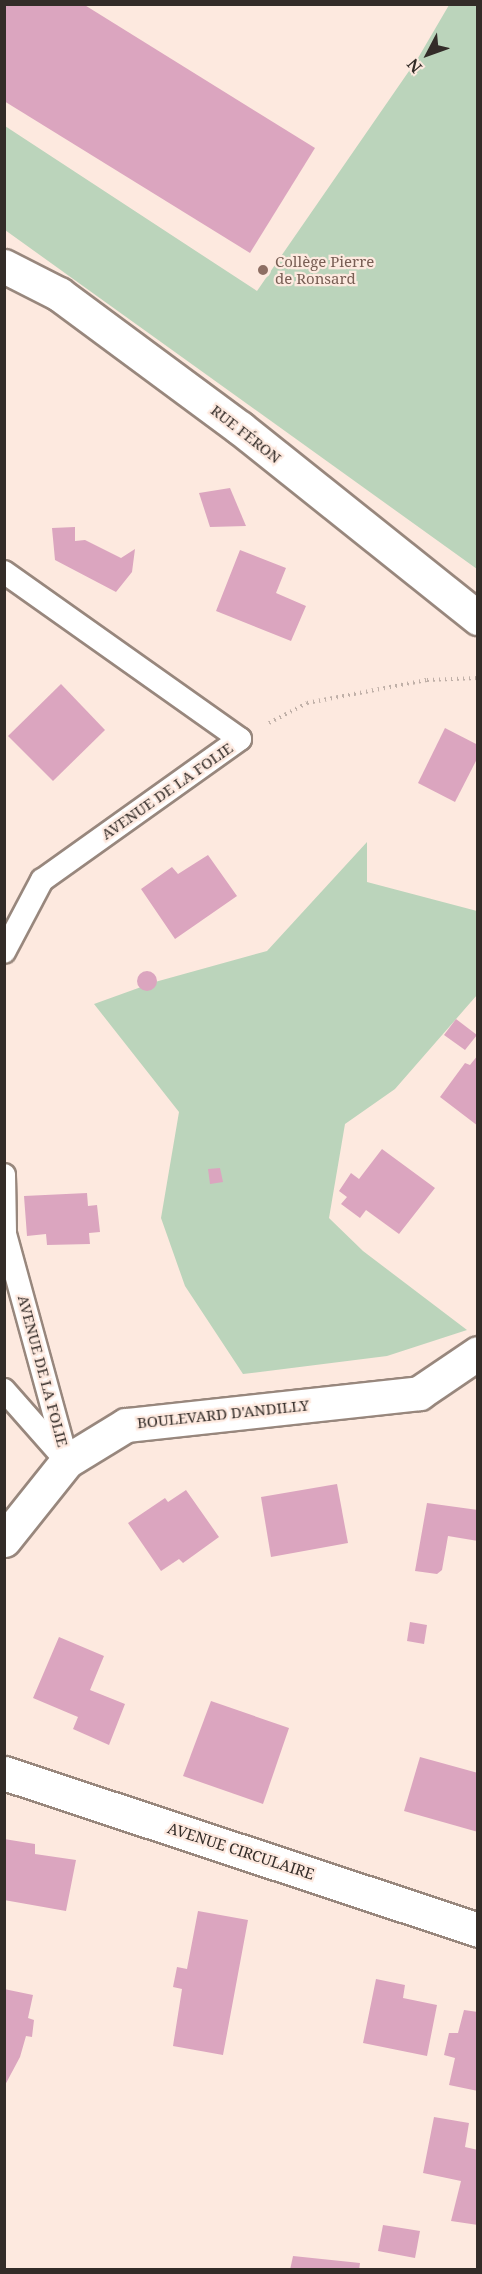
<!DOCTYPE html>
<html>
<head>
<meta charset="utf-8">
<style>
  body { margin:0 }
  #map { position:relative; width:482px; height:2274px; overflow:hidden; background:#fde9df; font-family:"Noto Serif",serif }
  div>[style] { position:absolute }
  .green>* { inset:0; background:#bbd4bb }
  .building>* { inset:0; background:#dba5bf }
  .round { border-radius:50% }
  .path>* { height:4px; margin-top:-2px; transform-origin:0; background:repeating-linear-gradient(90deg,#c0b0a8 0 1.5px,transparent 0 6px) }
  .roads { filter:drop-shadow(2px 0 #98877d) drop-shadow(-2px 0 #98877d) drop-shadow(0 2px #98877d) drop-shadow(0 -2px #98877d) }
  .service>* { height:22px; margin:-11px; padding:0 11px; transform-origin:11px; border-radius:11px; background:#fff }
  .minor>* { height:33px; margin:-16.5px; padding:0 16.5px; transform-origin:16.5px; border-radius:16.5px; background:#fff }
  .dots>* { width:16px; height:16px; translate:-50% -50%; box-sizing:border-box; border:3px solid #fde9df; border-radius:50% }
  span { translate:-50% -50%; white-space:nowrap; text-align:center; line-height:1.15; -webkit-text-stroke:4.5px #fde9df; paint-order:stroke }
  .education-label { font-size:15px; color:#785e54 }
  .left { translate:0 -50%; text-align:left }
  .street-label { font-size:15px; color:#332c28 }
  .frame { position:absolute; inset:0; border:6px solid #332c28; pointer-events:none }
  .north { position:absolute; left:398px; top:24px; width:60px; height:60px; -webkit-text-stroke:4px #fde9df; paint-order:stroke; rotate:229deg; font-size:16px; font-weight:700; line-height:24px; text-align:center; color:#332c28 }
  .north::after { content:''; display:block; margin:auto; width:21px; height:27px; background:#332c28; clip-path:polygon(50% 0,100% 100%,50% 72%,0 100%) }
</style>
</head>
<body>
<div id="map">
  <div class="green">
    <div style="clip-path:polygon(449px 5px,477px 5px,477px 569px,5px 230px,5px 126px,257px 291px,418px 58px)"></div>
    <div style="clip-path:polygon(367px 842px,367px 882px,477px 911px,477px 995px,395px 1089px,345px 1124px,329px 1218px,363px 1251px,467px 1330px,387px 1356px,243px 1374px,185px 1286px,161px 1218px,179px 1112px,94px 1004px,155px 982px,267px 951px)"></div>
  </div>
  <div class="building">
    <div style="clip-path:polygon(4px 4px,83px 4px,315px 148px,250px 253px,4px 101px)"></div>
    <div style="clip-path:polygon(230px 488px,246px 526px,210px 527px,199px 493px)"></div>
    <div style="clip-path:polygon(75px 527px,75px 541px,85px 540px,121px 558px,135px 549px,132px 572px,116px 592px,55px 560px,52px 528px)"></div>
    <div style="clip-path:polygon(240px 550px,286px 568px,276px 593px,306px 606px,291px 641px,216px 611px)"></div>
    <div style="clip-path:polygon(61px 684px,105px 730px,53px 781px,8px 736px)"></div>
    <div style="clip-path:polygon(445px 728px,478px 745px,478px 757px,455px 802px,418px 783px)"></div>
    <div style="clip-path:polygon(208px 855px,237px 896px,175px 939px,141px 889px,172px 867px,178px 874px)"></div>
    <div class="round" style="left:137px;top:971px;width:20px;height:20px"></div>
    <div style="clip-path:polygon(456px 1019px,477px 1035px,465px 1050px,444px 1035px)"></div>
    <div style="clip-path:polygon(478px 1055px,478px 1126px,440px 1097px,465px 1063px,470px 1065px)"></div>
    <div style="clip-path:polygon(382px 1149px,435px 1188px,399px 1234px,366px 1210px,360px 1218px,341px 1204px,347px 1197px,339px 1191px,351px 1173px,359px 1179px)"></div>
    <div style="clip-path:polygon(220px 1168px,223px 1182px,210px 1184px,208px 1169px)"></div>
    <div style="clip-path:polygon(87px 1193px,88px 1206px,97px 1205px,100px 1232px,89px 1233px,90px 1244px,47px 1245px,46px 1234px,27px 1236px,24px 1196px)"></div>
    <div style="clip-path:polygon(337px 1484px,348px 1543px,271px 1557px,261px 1497px)"></div>
    <div style="clip-path:polygon(186px 1490px,219px 1537px,183px 1563px,179px 1559px,161px 1571px,128px 1523px,165px 1498px,168px 1502px)"></div>
    <div style="clip-path:polygon(427px 1503px,478px 1510px,478px 1541px,448px 1536px,442px 1570px,437px 1574px,415px 1571px)"></div>
    <div style="clip-path:polygon(410px 1622px,427px 1625px,424px 1644px,407px 1641px)"></div>
    <div style="clip-path:polygon(59px 1637px,104px 1656px,90px 1690px,125px 1704px,109px 1745px,73px 1729px,78px 1717px,33px 1698px)"></div>
    <div style="clip-path:polygon(211px 1701px,289px 1728px,263px 1804px,183px 1776px)"></div>
    <div style="clip-path:polygon(420px 1757px,478px 1773px,478px 1832px,404px 1811px)"></div>
    <div style="clip-path:polygon(4px 1839px,35px 1844px,35px 1854px,76px 1860px,66px 1911px,4px 1900px)"></div>
    <div style="clip-path:polygon(198px 1911px,248px 1920px,223px 2055px,173px 2046px,182px 1989px,173px 1987px,177px 1967px,187px 1969px)"></div>
    <div style="clip-path:polygon(376px 1979px,405px 1985px,403px 1998px,437px 2005px,427px 2056px,363px 2043px)"></div>
    <div style="clip-path:polygon(4px 1989px,33px 1995px,28px 2018px,34px 2020px,32px 2037px,26px 2036px,20px 2057px,4px 2087px)"></div>
    <div style="clip-path:polygon(464px 2010px,478px 2012px,478px 2091px,449px 2085px,455px 2058px,444px 2055px,449px 2033px,458px 2033px)"></div>
    <div style="clip-path:polygon(434px 2117px,469px 2123px,465px 2147px,478px 2150px,478px 2225px,451px 2221px,461px 2181px,423px 2173px)"></div>
    <div style="clip-path:polygon(383px 2225px,420px 2231px,415px 2258px,378px 2251px)"></div>
    <div style="clip-path:polygon(293px 2256px,360px 2263px,359px 2270px,290px 2270px)"></div>
  </div>
  <div class="path">
    <div style="left:269px;top:723px;width:43px;rotate:-27.8deg"></div>
    <div style="left:307px;top:703px;width:122px;rotate:-10.9deg"></div>
    <div style="left:427px;top:680px;width:51px;rotate:-2.2deg"></div>
  </div>
  <div class="roads">
    <div class="service">
      <div style="left:4px;top:572px;width:289px;rotate:35.3deg"></div>
      <div style="left:240px;top:739px;width:243px;rotate:144.5deg"></div>
      <div style="left:42px;top:880px;width:81px;rotate:117.8deg"></div>
      <div style="left:4px;top:1175px;width:59px;rotate:89deg"></div>
      <div style="left:5px;top:1234px;width:235px;rotate:74.7deg"></div>
      <div style="left:4px;top:1390px;width:89px;rotate:48.6deg"></div>
    </div>
    <div class="minor">
      <div style="left:4px;top:266px;width:62px;rotate:27deg"></div>
      <div style="left:59px;top:294px;width:225px;rotate:36.5deg"></div>
      <div style="left:240px;top:428px;width:305px;rotate:38.6deg"></div>
      <div style="left:4px;top:1540px;width:101px;rotate:-51.4deg"></div>
      <div style="left:67px;top:1461px;width:69px;rotate:-31.4deg"></div>
      <div style="left:126px;top:1425px;width:295px;rotate:-6.2deg"></div>
      <div style="left:419px;top:1393px;width:71px;rotate:-34.1deg"></div>
      <div style="left:4px;top:1773px;width:499px;rotate:18.3deg"></div>
    </div>
  </div>
  <div class="dots">
    <div style="left:263px;top:270px;background:#8d6e63"></div>
  </div>
  <div class="education-label">
    <span class="left" style="left:275px;top:270px">Collège Pierre<br>de Ronsard</span>
  </div>
  <div class="street-label">
    <span style="left:246px;top:434px;rotate:38deg">RUE FÉRON</span>
    <span style="left:167px;top:791px;rotate:-35deg">AVENUE DE LA FOLIE</span>
    <span style="left:43px;top:1371px;rotate:75deg">AVENUE DE LA FOLIE</span>
    <span style="left:223px;top:1414px;rotate:-6deg">BOULEVARD D'ANDILLY</span>
    <span style="left:241px;top:1851px;rotate:18deg">AVENUE CIRCULAIRE</span>
  </div>
  <div class="frame"></div>
  <div class="north">N</div>
</div>
</body>
</html>
